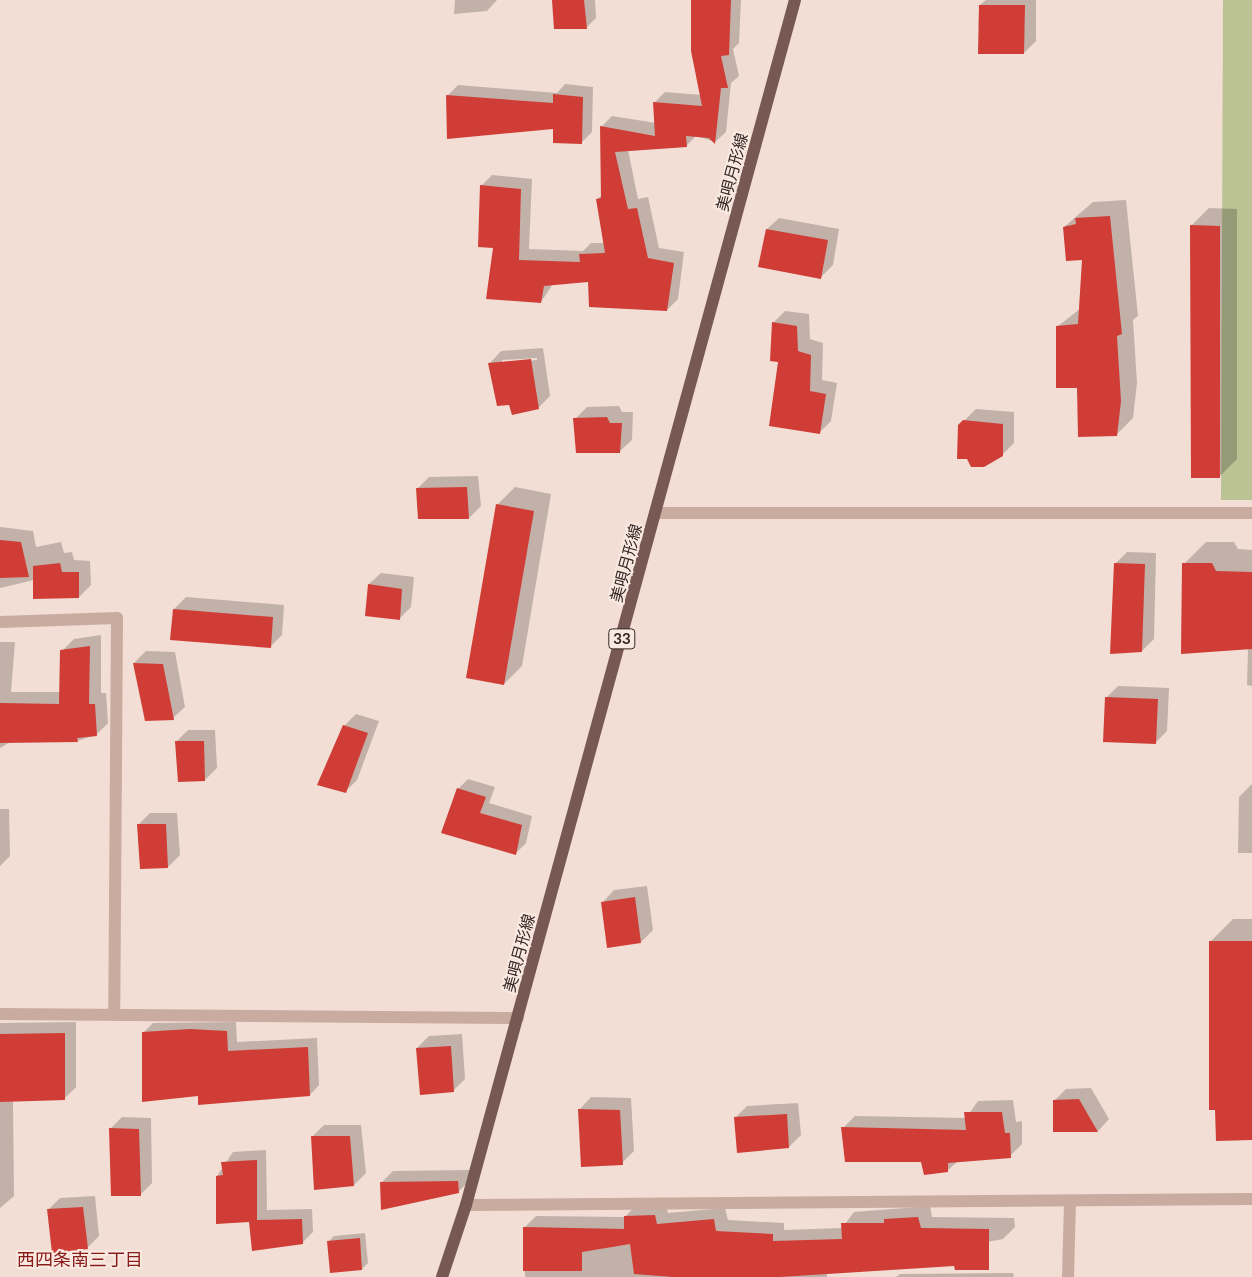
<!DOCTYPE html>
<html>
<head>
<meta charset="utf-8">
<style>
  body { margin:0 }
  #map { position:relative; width:1252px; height:1277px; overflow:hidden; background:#f2ded4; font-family:Lato,"Noto Sans JP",sans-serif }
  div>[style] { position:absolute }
  .green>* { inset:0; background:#bbc294 }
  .shadow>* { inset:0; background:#0003 }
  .building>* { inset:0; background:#cf3d36 }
  .minor>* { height:12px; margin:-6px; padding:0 6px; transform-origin:6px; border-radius:6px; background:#caaba0 }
  .major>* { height:12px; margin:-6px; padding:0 6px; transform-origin:6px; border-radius:6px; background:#775853 }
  span { translate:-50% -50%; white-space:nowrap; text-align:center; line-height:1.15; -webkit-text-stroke:4px #fae9e1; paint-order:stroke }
  .shield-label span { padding:1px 4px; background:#fae9e1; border:1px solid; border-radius:4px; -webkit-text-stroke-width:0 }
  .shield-label { font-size:15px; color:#342624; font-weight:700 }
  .street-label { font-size:16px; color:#342624 }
  .neighbourhood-label { font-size:18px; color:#881c18 }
</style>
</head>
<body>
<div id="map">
  <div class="green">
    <div style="clip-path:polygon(1223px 0,1252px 0,1252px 500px,1221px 500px)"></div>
  </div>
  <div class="shadow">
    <div style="clip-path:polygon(455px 0,497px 0,487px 11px,454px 14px)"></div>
    <div style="clip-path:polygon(553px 0,595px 0,596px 18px,586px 28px)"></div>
    <div style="clip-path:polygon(692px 0,741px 0,739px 43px,733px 49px,739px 76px,731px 83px,726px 132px,715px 142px,696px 136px,686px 146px,628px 150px,638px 199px,648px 197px,659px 248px,684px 252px,678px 299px,667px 310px,589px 280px,553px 284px,541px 302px,494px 247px,481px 186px,492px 175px,532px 179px,529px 249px,583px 251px,591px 243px,604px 243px,598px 199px,602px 194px,601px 127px,612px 116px,656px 123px,654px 103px,665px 92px,701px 95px)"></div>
    <div style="clip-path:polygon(986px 0,1036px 0,1036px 41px,1024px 53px,980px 5px)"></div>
    <div style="clip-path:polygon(565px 84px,593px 87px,592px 132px,581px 143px,554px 128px,447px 96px,458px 85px,557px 93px)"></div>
    <div style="clip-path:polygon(1126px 200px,1138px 316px,1133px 320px,1137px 383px,1133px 418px,1116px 435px,1078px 387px,1058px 326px,1080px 309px,1083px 259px,1064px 227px,1093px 202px)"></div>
    <div style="clip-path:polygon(1209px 208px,1237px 209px,1237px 459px,1219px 477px,1191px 226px)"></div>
    <div style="clip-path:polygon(779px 218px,839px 229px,833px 265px,821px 277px,767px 229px)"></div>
    <div style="clip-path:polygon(785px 311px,809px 314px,810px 339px,823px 343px,822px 380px,837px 383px,831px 421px,819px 433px,779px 361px,773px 323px)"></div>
    <div style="clip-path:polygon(evenodd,543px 348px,550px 396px,538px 408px,490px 363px,501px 351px,543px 348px,537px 358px,537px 360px,502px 363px,502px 360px,537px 358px)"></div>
    <div style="clip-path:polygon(619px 406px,622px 412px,633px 412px,632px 440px,620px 451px,575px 419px,587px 407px)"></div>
    <div style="clip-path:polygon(976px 409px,1014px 412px,1014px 443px,1002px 455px,964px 421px)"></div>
    <div style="clip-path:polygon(478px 476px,481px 506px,469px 518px,417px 489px,429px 477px)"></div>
    <div style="clip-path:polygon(515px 487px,551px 494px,522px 666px,504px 684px,497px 505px)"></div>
    <div style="clip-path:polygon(0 527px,33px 531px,36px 547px,61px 542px,64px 553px,72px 552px,74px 560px,90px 561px,91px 585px,79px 597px,34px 580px,0 588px)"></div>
    <div style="clip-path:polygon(1206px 542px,1234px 542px,1238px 549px,1252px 550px,1252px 686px,1247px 685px,1248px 648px,1184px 564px)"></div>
    <div style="clip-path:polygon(1127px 552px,1156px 553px,1154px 639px,1142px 651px,1115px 564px)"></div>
    <div style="clip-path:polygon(381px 573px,414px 577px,411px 607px,399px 619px,369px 584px)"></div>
    <div style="clip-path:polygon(186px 597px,284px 605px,282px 635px,270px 647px,174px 609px)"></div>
    <div style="clip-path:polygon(101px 635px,101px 693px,106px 693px,108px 723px,96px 735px,77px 741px,12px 741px,0 748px,0 642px,15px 642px,11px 692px,61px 692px,62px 651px,74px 639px)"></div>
    <div style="clip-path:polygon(146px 651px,175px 652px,185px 707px,173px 718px,146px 720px,134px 663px)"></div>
    <div style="clip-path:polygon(1118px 686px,1169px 688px,1167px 731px,1155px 743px,1106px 698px)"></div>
    <div style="clip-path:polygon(356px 714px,379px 721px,357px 780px,345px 792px,344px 726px)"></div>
    <div style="clip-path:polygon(188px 730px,215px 730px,217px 768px,205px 780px,176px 742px)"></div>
    <div style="clip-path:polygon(468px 779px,495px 787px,489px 803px,532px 816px,526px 843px,516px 853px,458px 789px)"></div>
    <div style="clip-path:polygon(1252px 784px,1252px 853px,1238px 853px,1239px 797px)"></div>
    <div style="clip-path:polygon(0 809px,9px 809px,10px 856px,0 866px)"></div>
    <div style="clip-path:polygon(150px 813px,177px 813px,180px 855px,168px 867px,138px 825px)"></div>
    <div style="clip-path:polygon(647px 886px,653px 930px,641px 942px,603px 902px,614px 890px)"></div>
    <div style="clip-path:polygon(1233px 919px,1252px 919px,1252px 1139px,1211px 941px)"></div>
    <div style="clip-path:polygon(76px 1022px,76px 1087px,64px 1099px,13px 1101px,14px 1196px,0 1208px,0 1023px)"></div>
    <div style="clip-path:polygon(236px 1022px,237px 1042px,317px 1038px,319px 1085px,310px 1095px,199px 1094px,144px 1032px,153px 1023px)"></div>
    <div style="clip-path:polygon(462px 1034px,465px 1079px,453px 1091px,417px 1048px,429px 1036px)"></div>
    <div style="clip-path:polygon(1091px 1088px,1109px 1119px,1098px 1131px,1054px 1131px,1054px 1101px,1066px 1089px)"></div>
    <div style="clip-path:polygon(591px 1097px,631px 1098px,634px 1151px,622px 1163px,580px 1109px)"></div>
    <div style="clip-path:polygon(1013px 1100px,1016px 1122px,1022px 1121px,1022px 1144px,1010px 1156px,958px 1161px,947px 1171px,843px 1128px,855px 1116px,966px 1118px,978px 1101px)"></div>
    <div style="clip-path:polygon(798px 1103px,801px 1135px,789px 1147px,735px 1118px,747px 1106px)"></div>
    <div style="clip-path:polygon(122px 1117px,151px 1118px,152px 1183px,140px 1195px,110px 1129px)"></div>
    <div style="clip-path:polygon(324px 1125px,361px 1125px,366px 1173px,354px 1185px,312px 1137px)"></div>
    <div style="clip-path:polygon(266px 1150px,267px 1210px,312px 1209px,313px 1232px,303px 1242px,250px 1221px,217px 1176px,233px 1152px)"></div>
    <div style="clip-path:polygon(469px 1170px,470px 1180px,458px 1192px,381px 1183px,393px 1171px)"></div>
    <div style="clip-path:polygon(95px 1196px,99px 1236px,87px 1248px,48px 1210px,60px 1198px)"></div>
    <div style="clip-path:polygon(637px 1204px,666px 1204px,668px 1213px,725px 1208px,728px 1220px,784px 1223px,784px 1230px,842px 1228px,854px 1212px,930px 1206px,932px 1217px,1014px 1218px,1015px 1227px,1003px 1239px,827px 1272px,827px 1277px,525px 1277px,524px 1228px,536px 1216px,625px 1217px)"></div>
    <div style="clip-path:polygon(365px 1233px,368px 1263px,362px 1269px,328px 1242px,334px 1236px)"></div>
    <div style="clip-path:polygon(1013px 1273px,1014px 1277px,896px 1277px,900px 1274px)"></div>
  </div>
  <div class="building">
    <div style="clip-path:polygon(552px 0,584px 0,587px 29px,554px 29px)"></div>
    <div style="clip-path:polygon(691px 0,731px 0,729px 55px,721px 56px,728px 88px,721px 88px,715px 144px,709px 138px,686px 136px,687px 147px,615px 152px,628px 209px,637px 208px,648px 258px,674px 263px,667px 311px,589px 307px,588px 282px,544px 286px,541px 303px,486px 299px,493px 248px,478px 247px,480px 185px,521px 189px,519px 260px,580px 262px,579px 254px,605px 253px,596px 199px,601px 198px,600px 126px,655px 136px,653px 102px,702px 106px,691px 51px)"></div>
    <div style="clip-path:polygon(979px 5px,1025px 5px,1024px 54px,978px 54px)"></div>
    <div style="clip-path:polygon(553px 94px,583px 97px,582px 144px,553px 143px,553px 129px,447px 139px,446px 95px,553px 103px)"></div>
    <div style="clip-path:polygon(1110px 216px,1122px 334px,1117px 336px,1121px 401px,1117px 436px,1078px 437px,1077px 388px,1056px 388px,1056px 326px,1078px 324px,1082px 260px,1066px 261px,1063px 227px,1076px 224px,1075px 218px)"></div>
    <div style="clip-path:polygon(1190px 225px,1220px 226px,1220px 478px,1191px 478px)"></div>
    <div style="clip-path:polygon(766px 229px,828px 240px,821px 279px,758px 267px)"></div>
    <div style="clip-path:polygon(772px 322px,797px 326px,798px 351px,811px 355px,810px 391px,826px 394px,820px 434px,769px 426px,778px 362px,770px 361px)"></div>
    <div style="clip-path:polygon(531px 359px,539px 409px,512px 415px,509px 405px,497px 406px,488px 363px)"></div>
    <div style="clip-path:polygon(607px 417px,610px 423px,622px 423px,620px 453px,576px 453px,573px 418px)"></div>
    <div style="clip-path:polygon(963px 420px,1003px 424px,1003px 456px,984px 467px,971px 467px,967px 459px,957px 459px,958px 425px)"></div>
    <div style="clip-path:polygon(467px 487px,469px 519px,418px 519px,416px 488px)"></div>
    <div style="clip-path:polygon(496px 504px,534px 511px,504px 685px,466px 678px)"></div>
    <div style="clip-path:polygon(0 540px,21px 542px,29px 577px,0 578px)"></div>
    <div style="clip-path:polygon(60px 563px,62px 572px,79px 572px,79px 598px,33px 599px,33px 566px)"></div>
    <div style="clip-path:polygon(1114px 563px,1145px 564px,1142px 652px,1110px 654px)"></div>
    <div style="clip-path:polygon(1182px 563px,1212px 563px,1216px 571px,1252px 572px,1252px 649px,1181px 654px)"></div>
    <div style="clip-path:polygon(368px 584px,402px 589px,400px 620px,365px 616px)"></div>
    <div style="clip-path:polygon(173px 609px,273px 617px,271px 648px,170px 640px)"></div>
    <div style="clip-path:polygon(90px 646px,89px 704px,95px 704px,97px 736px,77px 738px,78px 742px,0 743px,0 703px,59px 704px,60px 650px)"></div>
    <div style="clip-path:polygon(133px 663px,163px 664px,174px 720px,145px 721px)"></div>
    <div style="clip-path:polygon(1105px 697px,1158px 699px,1156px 744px,1103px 742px)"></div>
    <div style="clip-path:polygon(343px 725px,368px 733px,346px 793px,317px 785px)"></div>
    <div style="clip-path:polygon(175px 741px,204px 741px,205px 781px,178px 782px)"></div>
    <div style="clip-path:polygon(457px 788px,486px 797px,480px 813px,522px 825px,516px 855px,441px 833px)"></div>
    <div style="clip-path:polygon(137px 824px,166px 824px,168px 868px,140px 869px)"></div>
    <div style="clip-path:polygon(635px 897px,641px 943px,607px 948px,601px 902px)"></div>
    <div style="clip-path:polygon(1209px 941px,1252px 941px,1252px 1140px,1216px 1141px,1215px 1110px,1209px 1110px)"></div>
    <div style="clip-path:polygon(190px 1029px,227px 1031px,228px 1051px,308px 1047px,310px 1096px,198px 1105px,198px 1096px,142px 1102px,142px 1032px)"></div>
    <div style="clip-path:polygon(65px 1033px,65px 1100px,0 1102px,0 1034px)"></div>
    <div style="clip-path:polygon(451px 1046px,454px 1092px,420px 1095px,416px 1048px)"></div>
    <div style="clip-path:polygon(1079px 1099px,1098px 1132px,1053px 1132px,1053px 1100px)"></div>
    <div style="clip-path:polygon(578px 1109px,620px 1110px,623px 1165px,581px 1167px)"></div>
    <div style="clip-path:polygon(964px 1112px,1002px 1112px,1005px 1133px,1010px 1133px,1011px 1158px,948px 1163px,948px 1172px,924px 1175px,921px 1162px,845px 1162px,841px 1127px,966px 1130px)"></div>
    <div style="clip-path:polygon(787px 1114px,789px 1148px,737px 1153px,734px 1117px)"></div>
    <div style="clip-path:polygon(109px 1128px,139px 1129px,141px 1196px,111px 1196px)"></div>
    <div style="clip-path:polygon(311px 1136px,350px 1136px,354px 1186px,314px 1190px)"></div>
    <div style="clip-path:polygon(257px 1160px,257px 1220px,302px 1219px,303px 1244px,252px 1251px,249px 1222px,216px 1224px,216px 1176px,223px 1175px,221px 1162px)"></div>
    <div style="clip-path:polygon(458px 1181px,459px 1193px,381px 1210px,380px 1182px)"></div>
    <div style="clip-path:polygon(83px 1207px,88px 1249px,52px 1253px,47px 1209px)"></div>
    <div style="clip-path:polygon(655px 1215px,657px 1224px,714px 1219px,716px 1231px,773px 1234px,773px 1241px,842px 1239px,841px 1223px,884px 1223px,884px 1219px,918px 1217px,921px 1228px,989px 1229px,989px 1270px,955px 1270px,954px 1266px,780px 1277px,673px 1277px,634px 1274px,630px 1244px,582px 1252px,582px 1271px,523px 1271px,523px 1227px,624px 1229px,624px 1216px)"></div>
    <div style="clip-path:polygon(360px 1238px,362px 1270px,330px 1273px,327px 1241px)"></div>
  </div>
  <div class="minor">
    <div style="left:656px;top:513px;width:596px"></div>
    <div style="left:0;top:622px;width:117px;rotate:-2deg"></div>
    <div style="left:117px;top:618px;width:397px;rotate:90.4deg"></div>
    <div style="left:0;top:1014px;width:518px;rotate:0.44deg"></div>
    <div style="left:466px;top:1205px;width:786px;rotate:-0.44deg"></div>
    <div style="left:1068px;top:1277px;width:76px;rotate:-88.5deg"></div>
  </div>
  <div class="major">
    <div style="left:442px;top:1277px;width:76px;rotate:-71.6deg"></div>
    <div style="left:466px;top:1205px;width:1249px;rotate:-74.73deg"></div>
  </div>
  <div class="shield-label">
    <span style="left:622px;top:639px">33</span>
  </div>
  <div class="street-label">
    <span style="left:732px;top:172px;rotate:-75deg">美唄月形線</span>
    <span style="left:626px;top:563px;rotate:-75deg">美唄月形線</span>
    <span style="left:519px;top:953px;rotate:-75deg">美唄月形線</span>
  </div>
  <div class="neighbourhood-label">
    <span style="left:80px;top:1259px">西四条南三丁目</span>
  </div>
</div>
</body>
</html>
